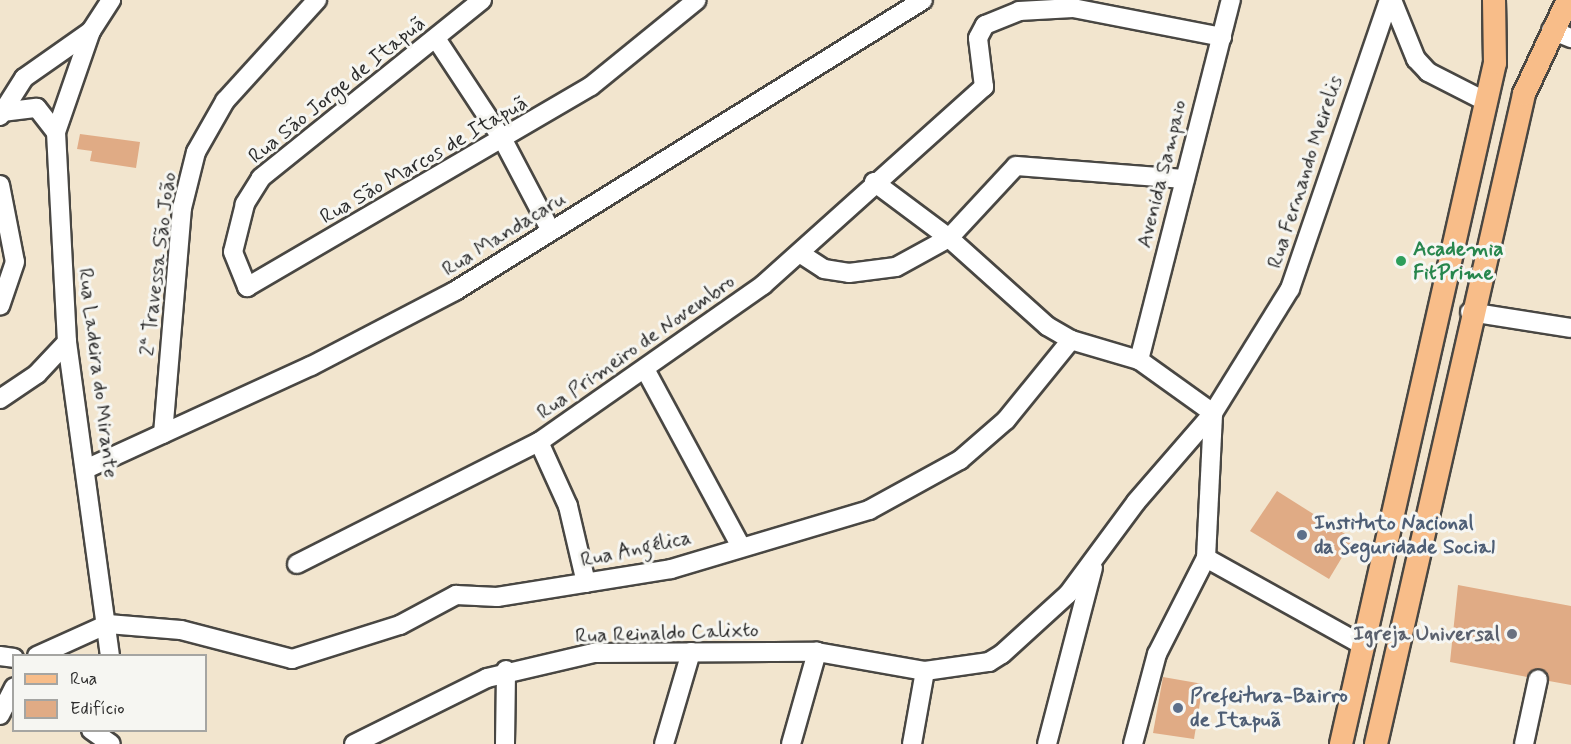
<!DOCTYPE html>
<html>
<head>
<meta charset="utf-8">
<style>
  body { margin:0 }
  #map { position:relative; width:1571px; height:744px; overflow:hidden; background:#f2e5ce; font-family:Mynerve,sans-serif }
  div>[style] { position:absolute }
  .building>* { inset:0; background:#e0ab85 }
  .roads { filter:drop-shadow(2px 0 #494743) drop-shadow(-2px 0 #494743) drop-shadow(0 2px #494743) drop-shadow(0 -2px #494743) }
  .minor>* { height:18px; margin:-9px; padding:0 9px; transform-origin:9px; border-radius:9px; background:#fff }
  .major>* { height:22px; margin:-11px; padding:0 11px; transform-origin:11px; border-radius:11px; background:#f8bd89 }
  .dots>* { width:16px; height:16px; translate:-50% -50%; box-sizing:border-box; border:3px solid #f6f6f2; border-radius:50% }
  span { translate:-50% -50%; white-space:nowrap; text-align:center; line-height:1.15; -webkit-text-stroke:6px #f6f6f2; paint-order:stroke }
  .street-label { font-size:21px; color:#2b2b2b }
  .leisure-label { font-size:21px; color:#27864d; font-weight:700 }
  .left { translate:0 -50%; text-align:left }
  .service-label { font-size:21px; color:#4e5e75; font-weight:700 }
  .worship-label { font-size:21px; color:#5b616d; font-weight:700 }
  .right { translate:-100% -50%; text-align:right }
  .legend { position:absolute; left:12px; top:654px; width:195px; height:78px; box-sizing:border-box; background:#f6f6f2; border:2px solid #a5a5a2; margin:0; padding:8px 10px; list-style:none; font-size:18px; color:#2b2b2b }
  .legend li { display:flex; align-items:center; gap:12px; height:30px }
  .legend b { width:30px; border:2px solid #a5a5a2 }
</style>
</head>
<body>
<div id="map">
  <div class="building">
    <div style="clip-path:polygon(80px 134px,140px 142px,136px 168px,90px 161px,92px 151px,77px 149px)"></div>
    <div style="clip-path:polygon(1277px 491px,1353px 539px,1329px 579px,1250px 531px)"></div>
    <div style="clip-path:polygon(1458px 585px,1571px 606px,1571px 685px,1549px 681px,1540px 668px,1527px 677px,1450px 662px)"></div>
    <div style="clip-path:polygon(1163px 677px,1203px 684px,1194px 739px,1153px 733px)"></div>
  </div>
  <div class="roads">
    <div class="minor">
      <div style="left:482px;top:0;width:284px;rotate:141.2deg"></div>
      <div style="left:261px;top:178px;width:31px;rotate:122deg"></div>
      <div style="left:245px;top:204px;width:49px;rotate:104deg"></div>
      <div style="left:233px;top:252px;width:38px;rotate:68deg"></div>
      <div style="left:247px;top:287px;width:398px;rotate:-30.3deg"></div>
      <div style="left:591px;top:86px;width:136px;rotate:-39.1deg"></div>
      <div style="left:1392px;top:0;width:64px;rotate:67.9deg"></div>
      <div style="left:1416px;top:59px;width:18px;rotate:47deg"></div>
      <div style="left:1428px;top:72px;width:66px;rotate:27deg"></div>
      <div style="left:1551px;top:30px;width:22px;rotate:22deg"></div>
      <div style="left:437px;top:40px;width:120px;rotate:56.6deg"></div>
      <div style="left:503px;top:140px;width:103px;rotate:62.2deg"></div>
      <div style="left:2px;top:112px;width:35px;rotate:-7deg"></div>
      <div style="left:37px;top:108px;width:31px;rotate:52deg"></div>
      <div style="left:0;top:116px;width:45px;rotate:-57.7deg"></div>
      <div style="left:24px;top:78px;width:82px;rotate:-35deg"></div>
      <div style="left:874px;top:182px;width:94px;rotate:36.7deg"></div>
      <div style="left:949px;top:238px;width:132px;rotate:41.9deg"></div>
      <div style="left:1047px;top:326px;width:28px;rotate:30deg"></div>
      <div style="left:1071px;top:340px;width:71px;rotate:16.4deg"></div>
      <div style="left:1139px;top:360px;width:91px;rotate:35.6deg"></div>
      <div style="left:0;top:185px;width:78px;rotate:79deg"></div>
      <div style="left:15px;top:262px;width:46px;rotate:108.8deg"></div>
      <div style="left:801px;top:254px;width:27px;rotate:33deg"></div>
      <div style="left:824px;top:269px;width:25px;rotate:9deg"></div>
      <div style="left:849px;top:273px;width:47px;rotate:-7.3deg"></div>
      <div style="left:896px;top:267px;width:60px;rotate:-28.7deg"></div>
      <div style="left:949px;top:238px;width:98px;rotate:-47.1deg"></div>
      <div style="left:1016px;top:166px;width:169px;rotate:4.4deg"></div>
      <div style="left:1470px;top:312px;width:102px;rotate:9deg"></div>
      <div style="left:1139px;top:360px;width:372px;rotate:-75.7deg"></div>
      <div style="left:646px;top:371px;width:200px;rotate:61.6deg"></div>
      <div style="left:0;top:399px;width:45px;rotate:-34deg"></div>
      <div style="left:37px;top:374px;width:44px;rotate:-46.8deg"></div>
      <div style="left:163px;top:434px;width:227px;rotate:-85.2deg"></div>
      <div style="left:182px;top:208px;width:58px;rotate:-76deg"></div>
      <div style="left:196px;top:152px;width:59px;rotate:-60.4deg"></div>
      <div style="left:225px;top:101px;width:137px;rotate:-47.7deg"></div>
      <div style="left:539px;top:442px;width:70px;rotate:65.6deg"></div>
      <div style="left:568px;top:506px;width:79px;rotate:76.8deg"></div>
      <div style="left:88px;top:468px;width:245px;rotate:-24.6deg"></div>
      <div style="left:311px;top:366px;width:162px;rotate:-27.5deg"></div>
      <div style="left:455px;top:291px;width:551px;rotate:-31.87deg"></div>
      <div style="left:1206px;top:558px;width:181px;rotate:29.1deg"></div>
      <div style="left:297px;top:564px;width:271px;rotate:-26.8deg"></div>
      <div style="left:539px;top:442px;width:274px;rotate:-35deg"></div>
      <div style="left:763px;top:285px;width:297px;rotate:-41.9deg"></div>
      <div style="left:984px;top:87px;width:49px;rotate:-97deg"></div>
      <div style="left:978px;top:38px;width:15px;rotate:-62deg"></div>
      <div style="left:985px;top:25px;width:37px;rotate:-22deg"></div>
      <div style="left:1019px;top:11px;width:54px;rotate:-3.2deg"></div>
      <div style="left:1073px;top:8px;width:152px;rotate:11deg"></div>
      <div style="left:0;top:656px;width:14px;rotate:8deg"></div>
      <div style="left:37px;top:656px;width:78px;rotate:-24.3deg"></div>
      <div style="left:108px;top:624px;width:73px;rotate:4.7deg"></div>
      <div style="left:181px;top:630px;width:115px;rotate:14.6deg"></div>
      <div style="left:292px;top:659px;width:113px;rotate:-17.5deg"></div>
      <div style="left:400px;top:625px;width:64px;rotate:-28.2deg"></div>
      <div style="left:456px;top:595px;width:41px;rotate:2.8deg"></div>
      <div style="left:497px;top:597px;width:176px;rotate:-9.1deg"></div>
      <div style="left:671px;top:569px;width:207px;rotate:-16.6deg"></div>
      <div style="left:869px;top:510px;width:104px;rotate:-28.8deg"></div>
      <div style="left:960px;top:460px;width:61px;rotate:-41deg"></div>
      <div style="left:1006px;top:420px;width:103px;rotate:-50.9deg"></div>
      <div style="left:110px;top:656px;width:317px;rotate:-97.8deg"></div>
      <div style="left:67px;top:342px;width:210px;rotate:-93deg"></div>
      <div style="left:56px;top:132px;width:107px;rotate:-70.9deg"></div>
      <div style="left:91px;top:31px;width:37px;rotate:-57deg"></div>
      <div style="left:0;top:715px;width:31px;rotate:-63deg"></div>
      <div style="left:91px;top:730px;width:24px;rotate:35deg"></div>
      <div style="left:354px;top:744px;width:148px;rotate:-26.4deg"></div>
      <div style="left:487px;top:678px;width:110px;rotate:-13.2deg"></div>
      <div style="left:594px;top:653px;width:223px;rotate:-0.3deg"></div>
      <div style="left:817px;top:652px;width:110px;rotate:10deg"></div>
      <div style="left:925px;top:671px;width:65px;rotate:-8deg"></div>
      <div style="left:989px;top:662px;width:15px;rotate:-32deg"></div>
      <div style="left:1002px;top:654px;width:89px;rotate:-42.3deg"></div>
      <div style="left:1068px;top:594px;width:114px;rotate:-53.5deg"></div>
      <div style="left:1136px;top:502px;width:118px;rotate:-49.1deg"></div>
      <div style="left:1213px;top:413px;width:146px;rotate:-58.2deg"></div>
      <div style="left:1290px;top:289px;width:305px;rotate:-71.1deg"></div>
      <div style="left:505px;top:744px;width:74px;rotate:-89.2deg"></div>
      <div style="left:664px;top:744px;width:96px;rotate:-73.6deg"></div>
      <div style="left:791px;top:744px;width:96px;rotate:-74.2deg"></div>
      <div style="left:912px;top:744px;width:74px;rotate:-79.9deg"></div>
      <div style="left:1047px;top:744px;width:182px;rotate:-75.4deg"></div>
      <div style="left:1133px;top:744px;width:93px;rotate:-75.1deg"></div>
      <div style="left:1157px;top:654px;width:108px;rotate:-63deg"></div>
      <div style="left:1206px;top:558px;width:145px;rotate:-87.2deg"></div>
      <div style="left:1524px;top:744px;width:66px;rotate:-77.8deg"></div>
    </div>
    <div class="major">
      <div style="left:1341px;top:744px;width:698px;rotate:-77.26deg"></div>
      <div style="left:1495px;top:63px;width:63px;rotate:-90.9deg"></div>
      <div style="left:1376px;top:744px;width:667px;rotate:-77.17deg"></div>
      <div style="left:1524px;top:94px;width:104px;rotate:-64.9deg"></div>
    </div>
  </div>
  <div class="dots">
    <div style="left:1401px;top:261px;background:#2e9e5b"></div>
    <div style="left:1302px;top:535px;background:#5c6f8a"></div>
    <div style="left:1512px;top:634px;background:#6b7280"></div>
    <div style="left:1178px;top:708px;background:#5c6f8a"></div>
  </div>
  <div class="street-label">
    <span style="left:337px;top:90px;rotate:-39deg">Rua São Jorge de Itapuã</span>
    <span style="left:424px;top:160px;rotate:-30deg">Rua São Marcos de Itapuã</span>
    <span style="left:1305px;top:172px;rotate:-72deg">Rua Fernando Meirelis</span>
    <span style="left:1162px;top:174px;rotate:-76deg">Avenida Sampaio</span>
    <span style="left:504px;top:234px;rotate:-32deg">Rua Mandacaru</span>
    <span style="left:158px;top:264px;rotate:-83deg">2ª Travessa São João</span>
    <span style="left:636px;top:347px;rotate:-35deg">Rua Primeiro de Novembro</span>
    <span style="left:98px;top:373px;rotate:83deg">Rua Ladeira do Mirante</span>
    <span style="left:636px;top:549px;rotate:-12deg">Rua Angélica</span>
    <span style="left:667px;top:633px;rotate:-2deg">Rua Reinaldo Calixto</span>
  </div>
  <div class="leisure-label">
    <span class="left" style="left:1413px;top:261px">Academia<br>FitPrime</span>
  </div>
  <div class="service-label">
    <span class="left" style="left:1314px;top:535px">Instituto Nacional<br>da Seguridade Social</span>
    <span class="left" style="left:1190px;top:708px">Prefeitura-Bairro<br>de Itapuã</span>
  </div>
  <div class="worship-label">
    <span class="right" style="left:1500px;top:634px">Igreja Universal</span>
  </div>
  <ul class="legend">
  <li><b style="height:8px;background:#f8bd89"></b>Rua</li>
  <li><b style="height:16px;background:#e0ab85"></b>Edifício</li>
  </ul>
</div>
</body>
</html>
